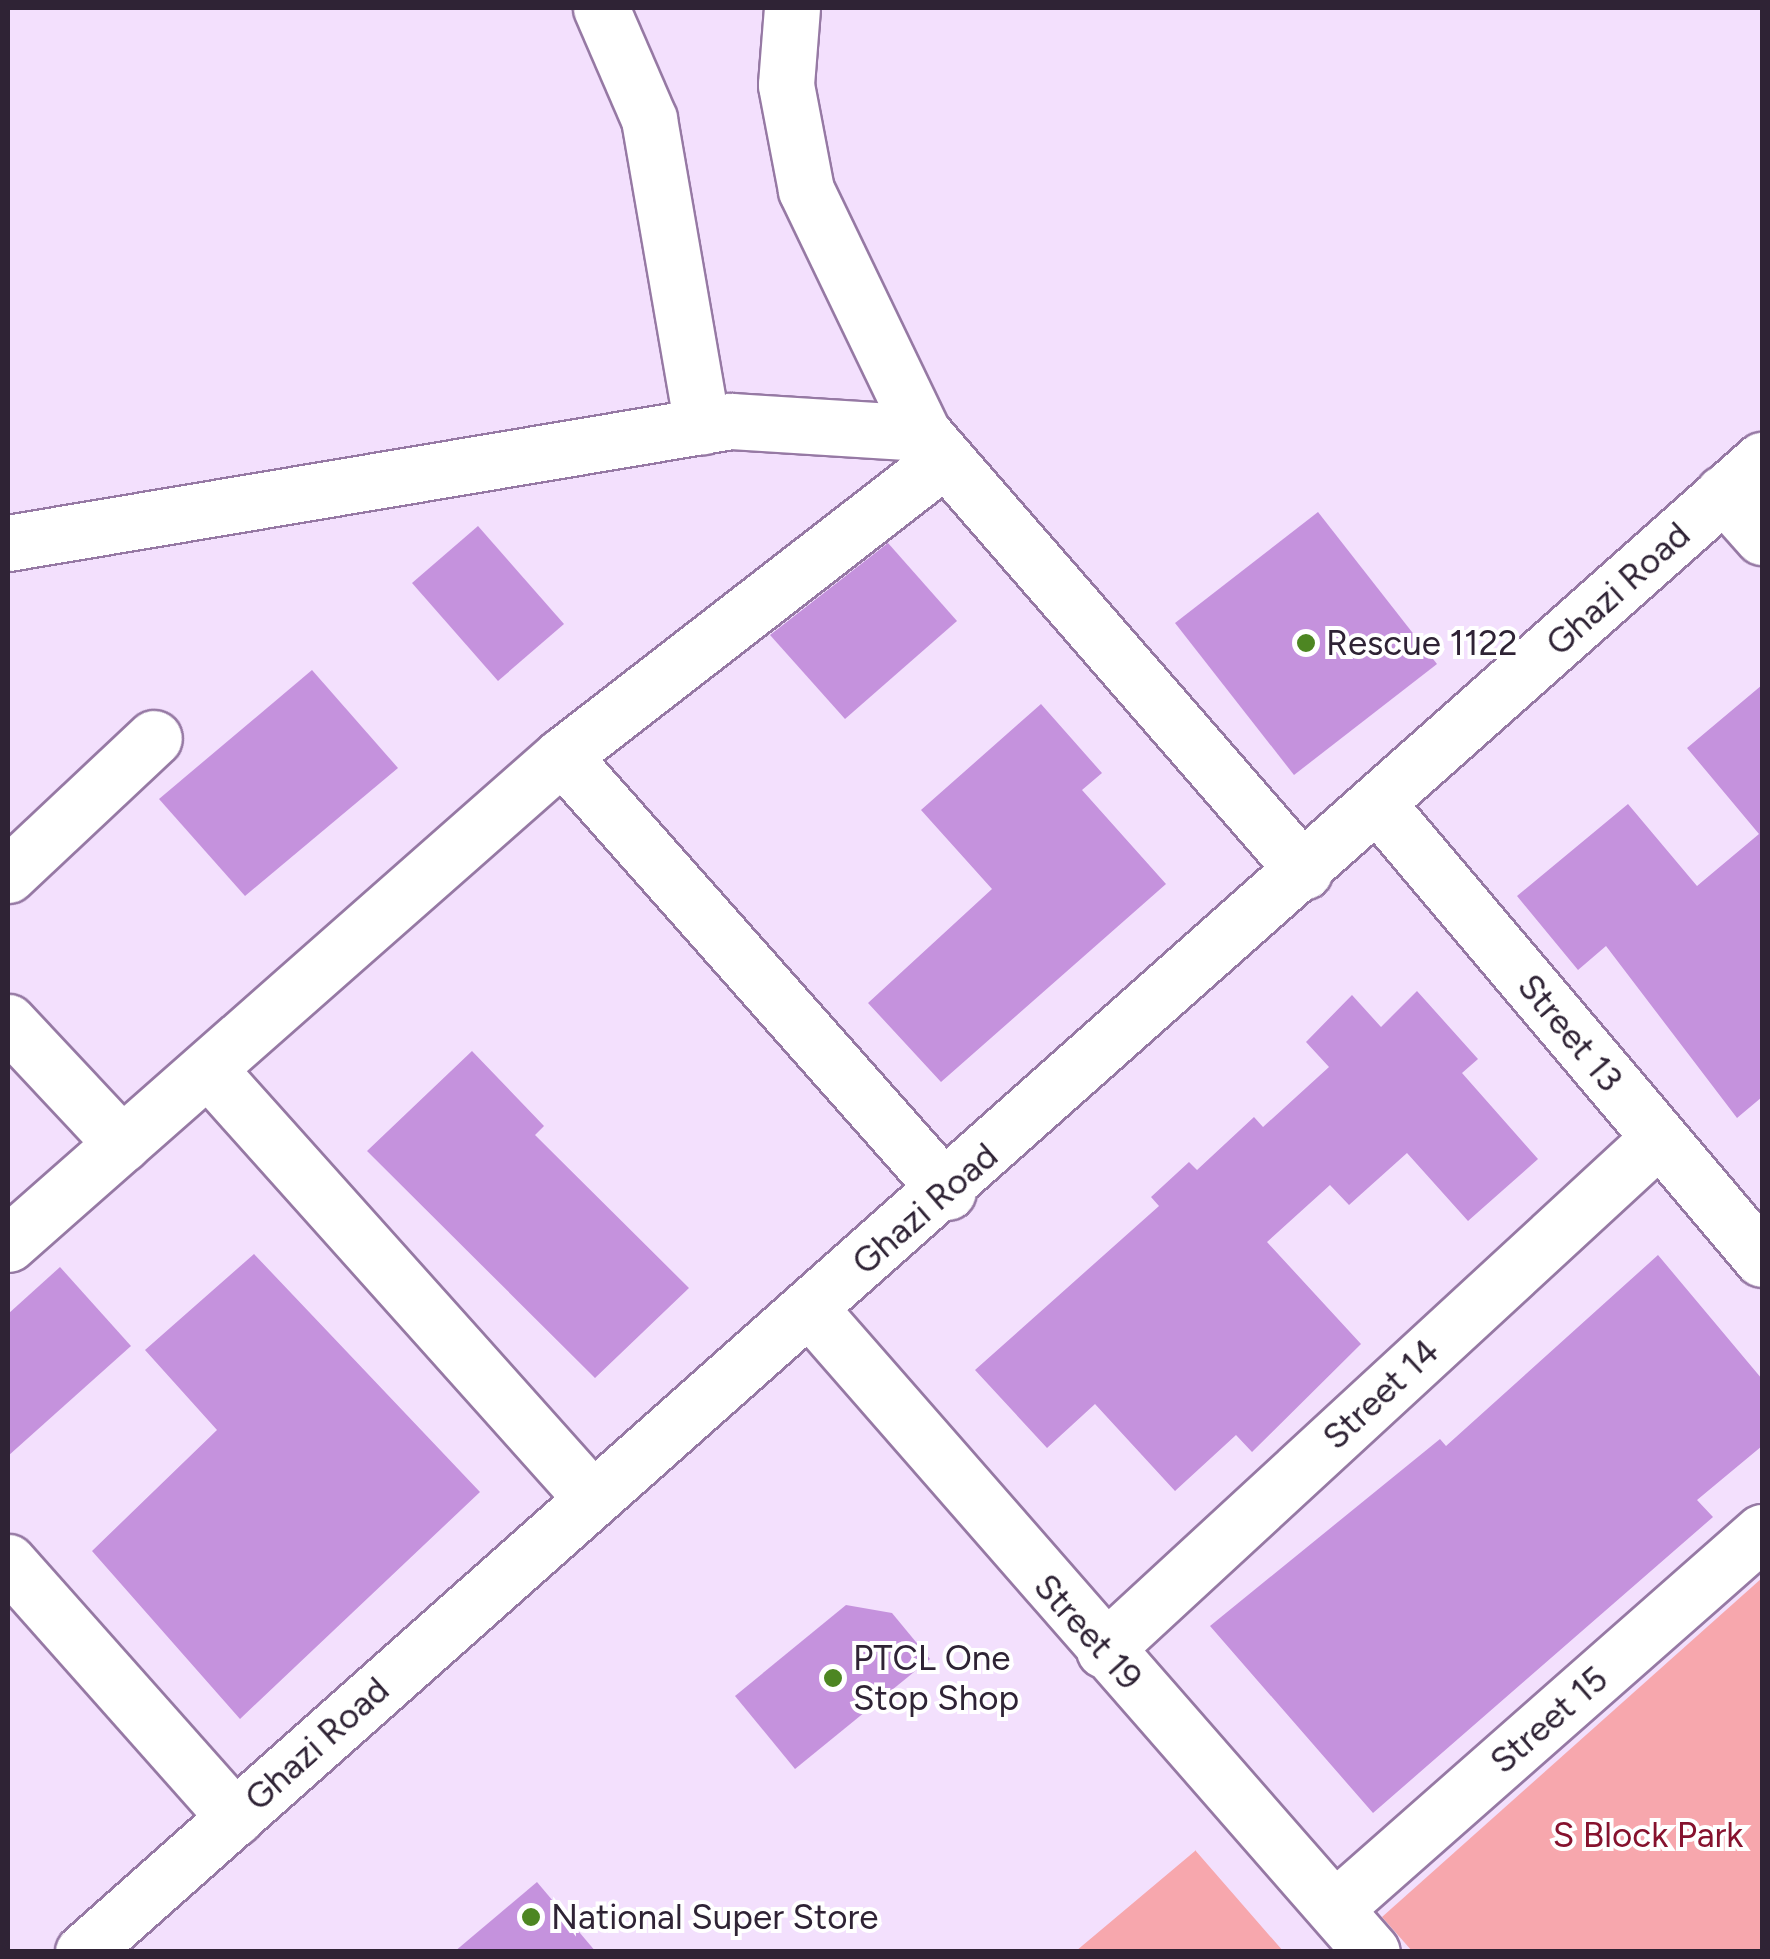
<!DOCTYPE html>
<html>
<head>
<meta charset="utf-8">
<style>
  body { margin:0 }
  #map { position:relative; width:1770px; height:1959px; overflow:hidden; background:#f3e0fd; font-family:Figtree,sans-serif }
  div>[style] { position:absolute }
  .green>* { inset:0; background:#f7a7ad }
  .building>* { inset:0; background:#c592dd }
  .roads { filter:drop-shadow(2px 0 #9679a4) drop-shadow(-2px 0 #9679a4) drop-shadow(0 2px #9679a4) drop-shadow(0 -2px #9679a4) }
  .minor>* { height:55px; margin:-27.5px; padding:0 27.5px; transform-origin:27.5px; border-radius:27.5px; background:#fff }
  .major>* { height:55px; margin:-27.5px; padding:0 27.5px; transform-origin:27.5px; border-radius:27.5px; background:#fff }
  .dots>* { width:28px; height:28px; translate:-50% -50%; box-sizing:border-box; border:5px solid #fff; border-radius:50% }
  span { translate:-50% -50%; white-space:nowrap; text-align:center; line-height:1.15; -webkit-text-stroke:8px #fff; paint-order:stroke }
  .street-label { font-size:35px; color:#2f2335 }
  .poi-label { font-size:35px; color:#2f2335 }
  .left { translate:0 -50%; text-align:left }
  .park-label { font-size:35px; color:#86122e }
  .frame { position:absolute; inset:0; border:10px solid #2f2335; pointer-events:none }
</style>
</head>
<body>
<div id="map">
  <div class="green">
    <div style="clip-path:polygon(1762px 1578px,1762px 1951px,1412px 1951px,1382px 1917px)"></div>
    <div style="clip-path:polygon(1195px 1850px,1283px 1951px,1076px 1951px,1195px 1851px)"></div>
  </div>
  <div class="building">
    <div style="clip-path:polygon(1318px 512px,1437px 664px,1294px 775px,1175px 623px)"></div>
    <div style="clip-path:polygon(478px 526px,564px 624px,498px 681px,412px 583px)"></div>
    <div style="clip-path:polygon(888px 543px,957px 621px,845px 719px,770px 635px)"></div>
    <div style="clip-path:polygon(312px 670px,398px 768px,245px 896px,159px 799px)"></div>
    <div style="clip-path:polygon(1762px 685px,1762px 1097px,1737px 1118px,1606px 946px,1578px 970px,1517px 896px,1628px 804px,1697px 886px,1759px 834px,1687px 748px)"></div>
    <div style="clip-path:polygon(1041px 704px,1102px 773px,1082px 790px,1166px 884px,941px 1082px,868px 1003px,992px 889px,921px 810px)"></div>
    <div style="clip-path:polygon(1417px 991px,1478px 1059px,1462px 1073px,1538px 1159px,1468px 1221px,1407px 1153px,1349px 1205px,1330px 1185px,1267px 1242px,1361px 1344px,1252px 1452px,1236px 1435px,1175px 1491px,1095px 1404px,1047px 1448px,975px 1370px,1159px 1206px,1151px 1197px,1189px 1162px,1197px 1170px,1254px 1117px,1263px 1127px,1329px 1067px,1306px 1042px,1352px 995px,1381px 1027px)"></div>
    <div style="clip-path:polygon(472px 1051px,544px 1126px,535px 1135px,689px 1288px,595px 1378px,367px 1151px)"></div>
    <div style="clip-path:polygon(254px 1254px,480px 1492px,240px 1719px,92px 1551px,217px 1430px,145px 1350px)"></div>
    <div style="clip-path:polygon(1658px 1255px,1762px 1379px,1762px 1446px,1697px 1500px,1713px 1517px,1373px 1813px,1210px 1626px,1440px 1439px,1446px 1446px)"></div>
    <div style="clip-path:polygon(60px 1267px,131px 1346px,8px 1456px,8px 1314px)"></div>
    <div style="clip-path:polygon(846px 1605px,892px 1613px,930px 1659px,795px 1769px,735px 1696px)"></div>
    <div style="clip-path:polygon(537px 1882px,596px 1952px,454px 1952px)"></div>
  </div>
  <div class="roads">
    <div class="minor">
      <div style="left:601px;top:8px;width:121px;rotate:66.6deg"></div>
      <div style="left:649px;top:119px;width:312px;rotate:80.2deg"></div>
      <div style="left:792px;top:8px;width:77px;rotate:94.5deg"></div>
      <div style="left:786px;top:85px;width:107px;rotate:79.2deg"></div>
      <div style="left:806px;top:190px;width:270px;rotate:64.3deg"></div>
      <div style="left:923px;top:433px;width:581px;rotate:48.98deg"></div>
      <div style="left:1723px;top:493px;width:59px;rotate:48.4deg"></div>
      <div style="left:8px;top:543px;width:733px;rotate:-9.58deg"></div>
      <div style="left:731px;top:421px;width:192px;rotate:3.6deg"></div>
      <div style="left:562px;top:756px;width:582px;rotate:48.48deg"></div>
      <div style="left:1379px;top:806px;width:593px;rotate:49.79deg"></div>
      <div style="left:8px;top:875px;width:200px;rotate:-43.2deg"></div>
      <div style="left:8px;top:1022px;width:167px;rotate:46.9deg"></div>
      <div style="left:208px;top:1069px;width:573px;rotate:48.18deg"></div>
      <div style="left:8px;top:1244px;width:738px;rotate:-41.38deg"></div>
      <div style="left:562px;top:756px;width:483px;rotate:-37.8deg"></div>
      <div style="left:809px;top:1308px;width:855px;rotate:48.84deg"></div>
      <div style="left:8px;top:1562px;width:342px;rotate:48.4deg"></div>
      <div style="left:1104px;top:1650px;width:754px;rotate:-42.69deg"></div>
      <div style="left:1335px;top:1908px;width:569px;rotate:-41.37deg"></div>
    </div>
    <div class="major">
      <div style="left:83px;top:1952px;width:2246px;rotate:-41.63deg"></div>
    </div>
  </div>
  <div class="dots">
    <div style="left:1306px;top:643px;background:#4d8622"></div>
    <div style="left:833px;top:1678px;background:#4d8622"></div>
    <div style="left:531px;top:1917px;background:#4d8622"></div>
  </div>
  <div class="street-label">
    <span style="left:1618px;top:589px;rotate:-42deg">Ghazi Road</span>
    <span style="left:1570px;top:1033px;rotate:50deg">Street 13</span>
    <span style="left:925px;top:1209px;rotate:-41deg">Ghazi Road</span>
    <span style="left:1381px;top:1394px;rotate:-43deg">Street 14</span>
    <span style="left:1088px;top:1632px;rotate:48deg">Street 19</span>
    <span style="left:1549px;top:1720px;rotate:-41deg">Street 15</span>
    <span style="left:317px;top:1744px;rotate:-42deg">Ghazi Road</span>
  </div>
  <div class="poi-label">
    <span class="left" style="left:1326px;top:643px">Rescue 1122</span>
    <span class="left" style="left:853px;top:1678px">PTCL One<br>Stop Shop</span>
    <span class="left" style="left:551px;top:1917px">National Super Store</span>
  </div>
  <div class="park-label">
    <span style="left:1648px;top:1835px">S Block Park</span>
  </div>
  <div class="frame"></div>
</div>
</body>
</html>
